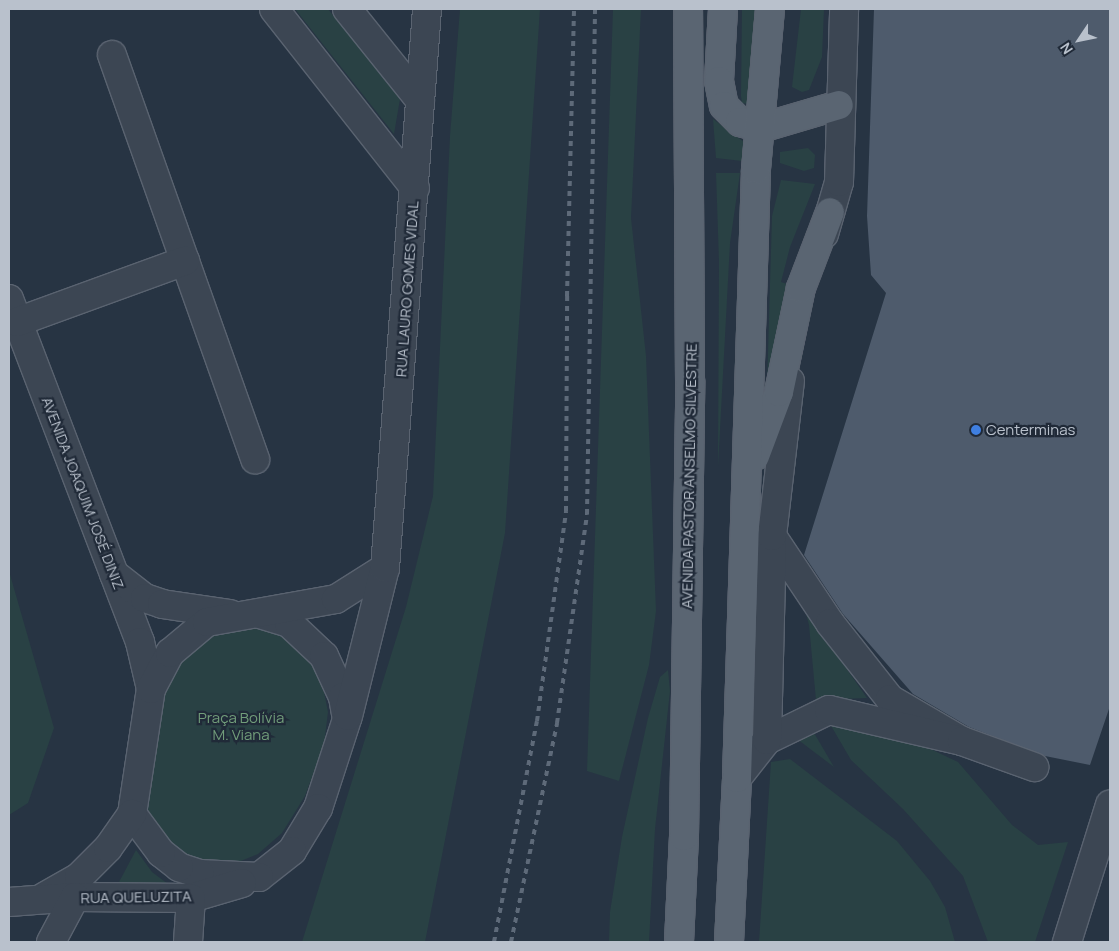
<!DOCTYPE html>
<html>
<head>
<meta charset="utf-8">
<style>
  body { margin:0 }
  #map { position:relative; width:1119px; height:951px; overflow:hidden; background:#273443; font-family:Manrope,sans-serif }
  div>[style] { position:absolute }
  .green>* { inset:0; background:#294144 }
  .building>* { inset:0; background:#4e5b6c }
  .roads { filter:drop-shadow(1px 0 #5a6370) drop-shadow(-1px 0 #5a6370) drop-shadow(0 1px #5a6370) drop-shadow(0 -1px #5a6370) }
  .minor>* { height:28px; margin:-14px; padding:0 14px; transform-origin:14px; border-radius:14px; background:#3c4653 }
  .major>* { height:28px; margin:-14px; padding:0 14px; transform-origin:14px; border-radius:14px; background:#5a6572 }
  .rail>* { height:4px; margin-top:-2px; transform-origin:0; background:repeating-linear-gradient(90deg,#5e6a79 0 5px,transparent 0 10px) }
  .dots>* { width:14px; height:14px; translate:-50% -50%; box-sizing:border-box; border:2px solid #202a38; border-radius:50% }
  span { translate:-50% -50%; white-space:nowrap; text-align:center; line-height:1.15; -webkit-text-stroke:4.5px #202a38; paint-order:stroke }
  .street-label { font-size:15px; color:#b9c1cc }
  .poi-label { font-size:15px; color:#b9c1cc }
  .left { translate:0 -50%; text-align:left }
  .park-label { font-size:15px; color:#719d7a }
  .frame { position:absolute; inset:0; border:10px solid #b9c1cc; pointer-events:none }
  .north { position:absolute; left:1054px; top:15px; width:50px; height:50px; -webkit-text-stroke:4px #202a38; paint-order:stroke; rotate:236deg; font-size:14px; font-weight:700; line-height:20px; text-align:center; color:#b9c1cc }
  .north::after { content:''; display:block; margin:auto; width:18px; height:22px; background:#b9c1cc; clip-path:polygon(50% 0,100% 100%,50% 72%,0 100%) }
</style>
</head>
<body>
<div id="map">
  <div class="green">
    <div style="clip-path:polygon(295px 9px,328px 9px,400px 99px,394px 134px)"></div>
    <div style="clip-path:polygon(460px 9px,540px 9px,505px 533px,425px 942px,302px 942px,406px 607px,433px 496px,450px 136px)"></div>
    <div style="clip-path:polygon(613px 9px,641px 9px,631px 218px,646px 356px,656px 611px,649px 665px,619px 781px,587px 771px)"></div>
    <div style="clip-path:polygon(742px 9px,757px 9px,748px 104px,742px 103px,741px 96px)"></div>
    <div style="clip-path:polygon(801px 9px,824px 9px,822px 57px,809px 90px,802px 92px,792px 87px)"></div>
    <div style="clip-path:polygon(713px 119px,744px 142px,742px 161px,716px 158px)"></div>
    <div style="clip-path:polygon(808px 148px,815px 155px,814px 168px,804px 171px,780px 163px,780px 152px)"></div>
    <div style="clip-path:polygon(716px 173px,740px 173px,730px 243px,718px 467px,719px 262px)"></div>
    <div style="clip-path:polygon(781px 180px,815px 184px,790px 247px,781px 282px,790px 285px,767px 387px,772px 216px)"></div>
    <div style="clip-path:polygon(9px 571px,54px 728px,28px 803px,9px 815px)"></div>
    <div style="clip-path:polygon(802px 598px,839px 658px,867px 698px,816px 700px,809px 625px)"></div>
    <div style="clip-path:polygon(262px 625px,283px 632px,305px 651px,321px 677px,328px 712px,324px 744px,305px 796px,282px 833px,258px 854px,236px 863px,215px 866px,176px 853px,146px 819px,148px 768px,161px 700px,177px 665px,209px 633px)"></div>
    <div style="clip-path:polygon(668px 670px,670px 691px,655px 829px,649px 942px,609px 942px,610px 912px,622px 837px,648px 718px,660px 677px)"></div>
    <div style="clip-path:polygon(830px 724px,922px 745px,958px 762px,1012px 825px,1038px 845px,1068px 842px,1035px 942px,988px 942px,963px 876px,903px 809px,851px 760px)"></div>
    <div style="clip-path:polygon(810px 726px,834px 767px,797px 739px)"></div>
    <div style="clip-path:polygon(790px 759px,897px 841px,930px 881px,945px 907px,955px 942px,759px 942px,771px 762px)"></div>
    <div style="clip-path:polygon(136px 850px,152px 872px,168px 884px,118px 884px)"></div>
  </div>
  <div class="building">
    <div style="clip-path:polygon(874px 9px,1110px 9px,1110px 706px,1090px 765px,1045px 756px,969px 727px,913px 694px,843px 614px,804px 555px,886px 293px,871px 275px,867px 216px)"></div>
  </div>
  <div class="roads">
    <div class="minor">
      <div style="left:274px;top:9px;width:228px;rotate:51.8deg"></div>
      <div style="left:347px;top:9px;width:117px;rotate:51.3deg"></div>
      <div style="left:112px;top:55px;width:429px;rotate:70.5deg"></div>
      <div style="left:824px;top:234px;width:54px;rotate:-73.9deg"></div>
      <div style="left:839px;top:182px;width:173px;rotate:-88.3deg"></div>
      <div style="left:9px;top:299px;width:367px;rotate:69.1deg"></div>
      <div style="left:140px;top:642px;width:48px;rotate:76.8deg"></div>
      <div style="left:17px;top:322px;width:179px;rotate:-20deg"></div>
      <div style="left:772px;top:536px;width:105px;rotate:56.3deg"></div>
      <div style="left:830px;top:623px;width:97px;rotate:51.7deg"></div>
      <div style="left:890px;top:699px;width:83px;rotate:30.3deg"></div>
      <div style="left:114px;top:574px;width:39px;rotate:38deg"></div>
      <div style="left:145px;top:598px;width:18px;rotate:19deg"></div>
      <div style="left:162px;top:604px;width:69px;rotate:8.4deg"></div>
      <div style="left:260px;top:614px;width:30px;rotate:17deg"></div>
      <div style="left:289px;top:623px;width:48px;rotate:43.3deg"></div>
      <div style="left:324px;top:656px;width:45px;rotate:65.1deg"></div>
      <div style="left:343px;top:697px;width:22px;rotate:80deg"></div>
      <div style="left:347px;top:719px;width:94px;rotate:108deg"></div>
      <div style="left:318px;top:808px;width:50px;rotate:121.2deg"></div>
      <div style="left:292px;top:851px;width:42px;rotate:141.8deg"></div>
      <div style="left:259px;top:877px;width:59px;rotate:-177.1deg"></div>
      <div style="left:200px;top:874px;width:22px;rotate:-162deg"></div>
      <div style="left:179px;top:867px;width:23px;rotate:-142deg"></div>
      <div style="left:161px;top:853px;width:49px;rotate:-126.6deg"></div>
      <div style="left:132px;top:814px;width:126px;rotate:-81.4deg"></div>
      <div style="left:151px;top:689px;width:41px;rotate:-62.2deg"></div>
      <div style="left:170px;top:653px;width:48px;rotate:-40deg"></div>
      <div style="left:207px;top:622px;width:131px;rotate:-10.1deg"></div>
      <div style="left:336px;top:599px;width:58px;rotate:-32.3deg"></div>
      <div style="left:348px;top:716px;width:153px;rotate:-76deg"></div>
      <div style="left:385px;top:568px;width:561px;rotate:-85.7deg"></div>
      <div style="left:767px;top:740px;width:69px;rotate:-25.8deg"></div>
      <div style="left:829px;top:710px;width:137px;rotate:13.1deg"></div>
      <div style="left:962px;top:741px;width:77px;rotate:19.9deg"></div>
      <div style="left:737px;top:778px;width:48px;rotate:-51.7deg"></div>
      <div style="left:767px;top:740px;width:204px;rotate:-88.6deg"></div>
      <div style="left:772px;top:536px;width:156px;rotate:-83.4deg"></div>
      <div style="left:44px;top:897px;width:40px;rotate:-29.7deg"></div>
      <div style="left:79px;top:877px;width:41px;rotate:-45deg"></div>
      <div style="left:108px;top:848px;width:42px;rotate:-54.8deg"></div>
      <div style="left:9px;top:902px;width:66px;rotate:-4.3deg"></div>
      <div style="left:75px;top:897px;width:116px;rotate:0.5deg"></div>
      <div style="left:191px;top:898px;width:53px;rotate:-16.4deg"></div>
      <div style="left:51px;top:942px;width:51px;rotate:-61.9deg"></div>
      <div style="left:188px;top:942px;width:44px;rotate:-86.1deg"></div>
      <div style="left:1067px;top:942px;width:144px;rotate:-72.6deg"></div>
    </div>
    <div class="major">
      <div style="left:723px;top:9px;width:72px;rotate:93.2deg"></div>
      <div style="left:719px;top:81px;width:25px;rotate:79deg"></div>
      <div style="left:724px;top:106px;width:23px;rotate:45deg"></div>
      <div style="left:740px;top:122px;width:22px;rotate:16deg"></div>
      <div style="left:761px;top:128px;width:81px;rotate:-16.4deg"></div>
      <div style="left:755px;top:456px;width:68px;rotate:-69.4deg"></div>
      <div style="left:779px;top:392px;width:106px;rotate:-78.1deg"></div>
      <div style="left:801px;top:288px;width:81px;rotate:-69.1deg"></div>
      <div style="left:679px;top:942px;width:106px;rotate:-87.3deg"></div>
      <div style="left:684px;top:836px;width:455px;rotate:-89.2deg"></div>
      <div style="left:690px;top:381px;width:372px;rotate:-90.3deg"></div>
      <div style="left:729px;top:942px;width:164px;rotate:-87.2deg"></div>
      <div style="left:737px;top:778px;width:609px;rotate:-88.21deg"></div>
      <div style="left:756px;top:169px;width:161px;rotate:-85deg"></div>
    </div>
  </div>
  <div class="rail">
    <div style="left:494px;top:942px;width:225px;rotate:-79deg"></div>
    <div style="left:537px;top:721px;width:212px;rotate:-82.1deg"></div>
    <div style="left:566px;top:511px;width:215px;rotate:-89.7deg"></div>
    <div style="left:567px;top:296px;width:287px;rotate:-88.6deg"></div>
    <div style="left:511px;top:942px;width:224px;rotate:-78.1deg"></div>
    <div style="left:557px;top:723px;width:211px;rotate:-81.8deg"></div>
    <div style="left:587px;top:514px;width:505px;rotate:-89.09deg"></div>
  </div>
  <div class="dots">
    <div style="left:976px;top:430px;background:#3f7fe0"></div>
  </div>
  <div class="street-label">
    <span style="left:407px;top:289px;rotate:-86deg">RUA LAURO GOMES VIDAL</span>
    <span style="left:689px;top:476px;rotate:-89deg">AVENIDA PASTOR ANSELMO SILVESTRE</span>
    <span style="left:83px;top:493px;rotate:69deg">AVENIDA JOAQUIM JOSÉ DINIZ</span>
    <span style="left:136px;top:897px;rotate:-1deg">RUA QUELUZITA</span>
  </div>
  <div class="poi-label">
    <span class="left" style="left:986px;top:430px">Centerminas</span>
  </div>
  <div class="park-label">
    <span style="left:241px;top:726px">Praça Bolívia<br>M. Viana</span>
  </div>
  <div class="frame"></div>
  <div class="north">N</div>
</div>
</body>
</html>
